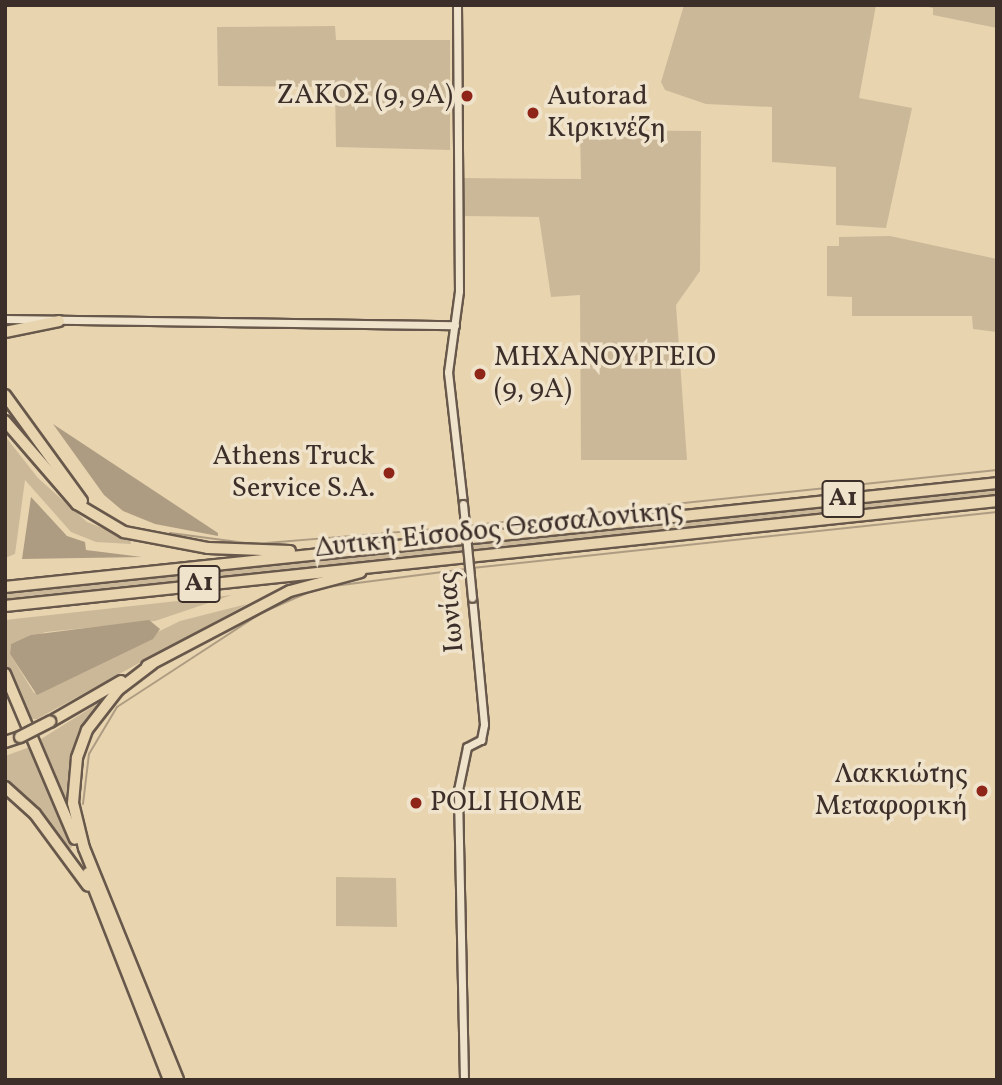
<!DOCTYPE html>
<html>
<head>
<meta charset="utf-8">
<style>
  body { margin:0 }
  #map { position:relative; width:1002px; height:1085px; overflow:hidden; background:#e8d4af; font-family:Vollkorn,serif }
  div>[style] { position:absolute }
  .green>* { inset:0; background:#cbb898 }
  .water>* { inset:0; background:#ae9c82 }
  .stream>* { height:2px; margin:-1px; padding:0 1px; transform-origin:1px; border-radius:1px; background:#ae9c82 }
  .roads { filter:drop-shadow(2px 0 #67584b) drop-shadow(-2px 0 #67584b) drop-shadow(0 2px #67584b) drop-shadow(0 -2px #67584b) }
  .minor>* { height:7px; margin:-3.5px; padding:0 3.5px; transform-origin:3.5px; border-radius:3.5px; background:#f0e3cb }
  .highway>* { height:10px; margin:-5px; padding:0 5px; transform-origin:5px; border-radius:5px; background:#e8d4af }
  .bridges { filter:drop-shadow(2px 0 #67584b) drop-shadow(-2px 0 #67584b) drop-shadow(0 2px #67584b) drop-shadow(0 -2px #67584b) }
  .minor-bridge>* { height:7px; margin:-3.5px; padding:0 3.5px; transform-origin:3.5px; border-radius:3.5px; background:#f0e3cb }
  .highway-bridge>* { height:10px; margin:-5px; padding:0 5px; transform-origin:5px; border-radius:5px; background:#e8d4af }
  .dots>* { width:19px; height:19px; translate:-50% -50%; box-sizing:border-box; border:4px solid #f0e3cb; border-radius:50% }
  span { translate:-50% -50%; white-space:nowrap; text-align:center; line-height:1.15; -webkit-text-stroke:7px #f0e3cb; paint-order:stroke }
  .shield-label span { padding:2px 5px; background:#f0e3cb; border:2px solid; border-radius:5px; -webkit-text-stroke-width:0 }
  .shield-label { font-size:26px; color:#3c2f2a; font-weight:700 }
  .poi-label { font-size:28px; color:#3c2f2a }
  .right { translate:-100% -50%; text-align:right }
  .left { translate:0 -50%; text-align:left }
  .street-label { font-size:28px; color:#3c2f2a }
  .frame { position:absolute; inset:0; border:7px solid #3c2f2a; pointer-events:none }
</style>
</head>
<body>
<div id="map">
  <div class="green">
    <div style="clip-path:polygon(684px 5px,876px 5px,859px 98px,912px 108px,886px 228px,836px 225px,836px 167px,772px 162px,772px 107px,706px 104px,665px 90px,661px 82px)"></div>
    <div style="clip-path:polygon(920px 5px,997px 5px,997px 28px,933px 15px,933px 8px)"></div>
    <div style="clip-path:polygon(335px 26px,336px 40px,450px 40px,450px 150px,336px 147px,335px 87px,218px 86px,217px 27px)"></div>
    <div style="clip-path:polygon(580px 130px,701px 131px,700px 271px,676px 305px,687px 460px,581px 460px,580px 295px,551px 297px,539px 217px,462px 216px,461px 178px,581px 179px)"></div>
    <div style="clip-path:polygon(890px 236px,997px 259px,997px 332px,973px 329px,972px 316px,852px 316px,852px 297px,827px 296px,827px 246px,839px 246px,839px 237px)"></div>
    <div style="clip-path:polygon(5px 436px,38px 478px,87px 522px,130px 539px,131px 544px,96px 542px,71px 532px,25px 480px,15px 554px,5px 558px)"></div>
    <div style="clip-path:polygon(997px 487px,997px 494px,5px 600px,5px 591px)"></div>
    <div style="clip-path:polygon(232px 595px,155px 621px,46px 632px,11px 644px,10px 654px,34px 693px,180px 621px,247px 604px,37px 719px,31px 719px,5px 667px,5px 620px)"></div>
    <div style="clip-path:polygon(102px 701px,77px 744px,65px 803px,41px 739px)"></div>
    <div style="clip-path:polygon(30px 747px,72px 847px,70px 849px,5px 780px,5px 756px)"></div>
    <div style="clip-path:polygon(336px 877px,396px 878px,397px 927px,336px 926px)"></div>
  </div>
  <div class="water">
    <div style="clip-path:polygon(53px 424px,218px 533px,218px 536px,155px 524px,123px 511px,104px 495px)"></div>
    <div style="clip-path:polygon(31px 497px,67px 536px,85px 542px,86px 550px,142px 557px,22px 559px)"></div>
    <div style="clip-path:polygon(149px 620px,160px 629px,153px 639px,37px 695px,10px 654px,11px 644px,31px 635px)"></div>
  </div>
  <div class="stream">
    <div style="left:466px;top:526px;width:534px;rotate:-6.02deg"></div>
    <div style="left:170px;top:533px;width:84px;rotate:7.5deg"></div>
    <div style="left:253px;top:544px;width:209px;rotate:-4.7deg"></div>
    <div style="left:472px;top:568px;width:528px;rotate:-6.09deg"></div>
    <div style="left:326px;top:587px;width:141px;rotate:-7.3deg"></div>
    <div style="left:83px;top:804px;width:50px;rotate:-83.2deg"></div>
    <div style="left:89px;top:754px;width:55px;rotate:-59.2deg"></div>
    <div style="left:117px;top:707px;width:172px;rotate:-33.1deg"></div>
    <div style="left:261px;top:613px;width:58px;rotate:-23.5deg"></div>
  </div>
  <div class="roads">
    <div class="minor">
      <div style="left:457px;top:5px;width:286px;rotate:89.6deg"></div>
      <div style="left:459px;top:291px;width:82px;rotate:97.7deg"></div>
      <div style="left:448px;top:372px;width:133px;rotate:83.5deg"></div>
      <div style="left:5px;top:319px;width:450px;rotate:0.8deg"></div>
      <div style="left:464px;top:1080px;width:290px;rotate:-91.2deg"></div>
      <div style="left:458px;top:790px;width:44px;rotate:-78.2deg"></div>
      <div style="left:467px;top:747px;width:16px;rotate:-27deg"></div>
      <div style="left:481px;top:740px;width:16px;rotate:-79deg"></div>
      <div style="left:484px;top:724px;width:127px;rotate:-95.4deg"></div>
    </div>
    <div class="highway">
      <div style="left:5px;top:332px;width:55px;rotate:-11.5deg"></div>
      <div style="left:5px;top:395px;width:131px;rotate:54deg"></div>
      <div style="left:5px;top:421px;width:110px;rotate:49.1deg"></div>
      <div style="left:77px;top:504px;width:55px;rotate:30.8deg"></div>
      <div style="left:124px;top:532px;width:86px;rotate:10.8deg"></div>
      <div style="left:208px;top:548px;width:82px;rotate:2.1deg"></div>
      <div style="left:5px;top:587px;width:997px;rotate:-5.98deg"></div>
      <div style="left:5px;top:606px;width:998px;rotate:-6.04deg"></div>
      <div style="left:152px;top:664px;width:43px;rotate:142.6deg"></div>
      <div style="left:118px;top:690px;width:51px;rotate:127.8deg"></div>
      <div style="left:87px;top:730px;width:30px;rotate:110deg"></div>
      <div style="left:77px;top:758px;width:45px;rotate:95.1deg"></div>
      <div style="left:73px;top:803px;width:46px;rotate:76.3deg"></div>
      <div style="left:84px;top:848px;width:250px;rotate:67.9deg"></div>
      <div style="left:147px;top:666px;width:161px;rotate:-27.7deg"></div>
      <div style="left:290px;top:591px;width:73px;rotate:-15deg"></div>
      <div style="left:5px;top:674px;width:179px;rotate:67deg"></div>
      <div style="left:50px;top:722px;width:82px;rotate:-30deg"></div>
      <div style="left:5px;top:742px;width:16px;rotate:-18deg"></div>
      <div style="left:5px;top:787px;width:40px;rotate:42deg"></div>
      <div style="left:35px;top:814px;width:89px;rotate:53.6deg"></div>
      <div style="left:88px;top:873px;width:222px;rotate:68.6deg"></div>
    </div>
  </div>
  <div class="bridges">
    <div class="minor-bridge">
      <div style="left:463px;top:504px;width:94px;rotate:84.5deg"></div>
    </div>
    <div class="highway-bridge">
      <div style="left:20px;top:737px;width:34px;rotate:-27deg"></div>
    </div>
  </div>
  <div class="dots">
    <div style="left:467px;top:96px;background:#8f2418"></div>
    <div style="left:533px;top:113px;background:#8f2418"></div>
    <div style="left:480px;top:374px;background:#8f2418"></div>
    <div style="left:389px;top:473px;background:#8f2418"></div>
    <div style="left:982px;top:791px;background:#8f2418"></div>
    <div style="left:416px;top:803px;background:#8f2418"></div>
  </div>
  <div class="shield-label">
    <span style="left:843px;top:499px">Α1</span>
    <span style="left:199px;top:584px">Α1</span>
  </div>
  <div class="poi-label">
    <span class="right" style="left:453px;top:96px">ΖΑΚΟΣ (9, 9Α)</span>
    <span class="left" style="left:547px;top:113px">Autorad<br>Κιρκινέζη</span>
    <span class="left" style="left:494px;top:374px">ΜΗΧΑΝΟΥΡΓΕΙΟ<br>(9, 9Α)</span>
    <span class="right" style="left:375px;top:473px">Athens Truck<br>Service S.A.</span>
    <span class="right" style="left:968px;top:791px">Λακκιώτης<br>Μεταφορική</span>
    <span class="left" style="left:430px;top:803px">POLI HOME</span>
  </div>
  <div class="street-label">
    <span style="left:499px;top:530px;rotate:-6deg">Δυτική Είσοδος Θεσσαλονίκης</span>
    <span style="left:452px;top:612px;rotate:-95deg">Ιωνίας</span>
  </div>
  <div class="frame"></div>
</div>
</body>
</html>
